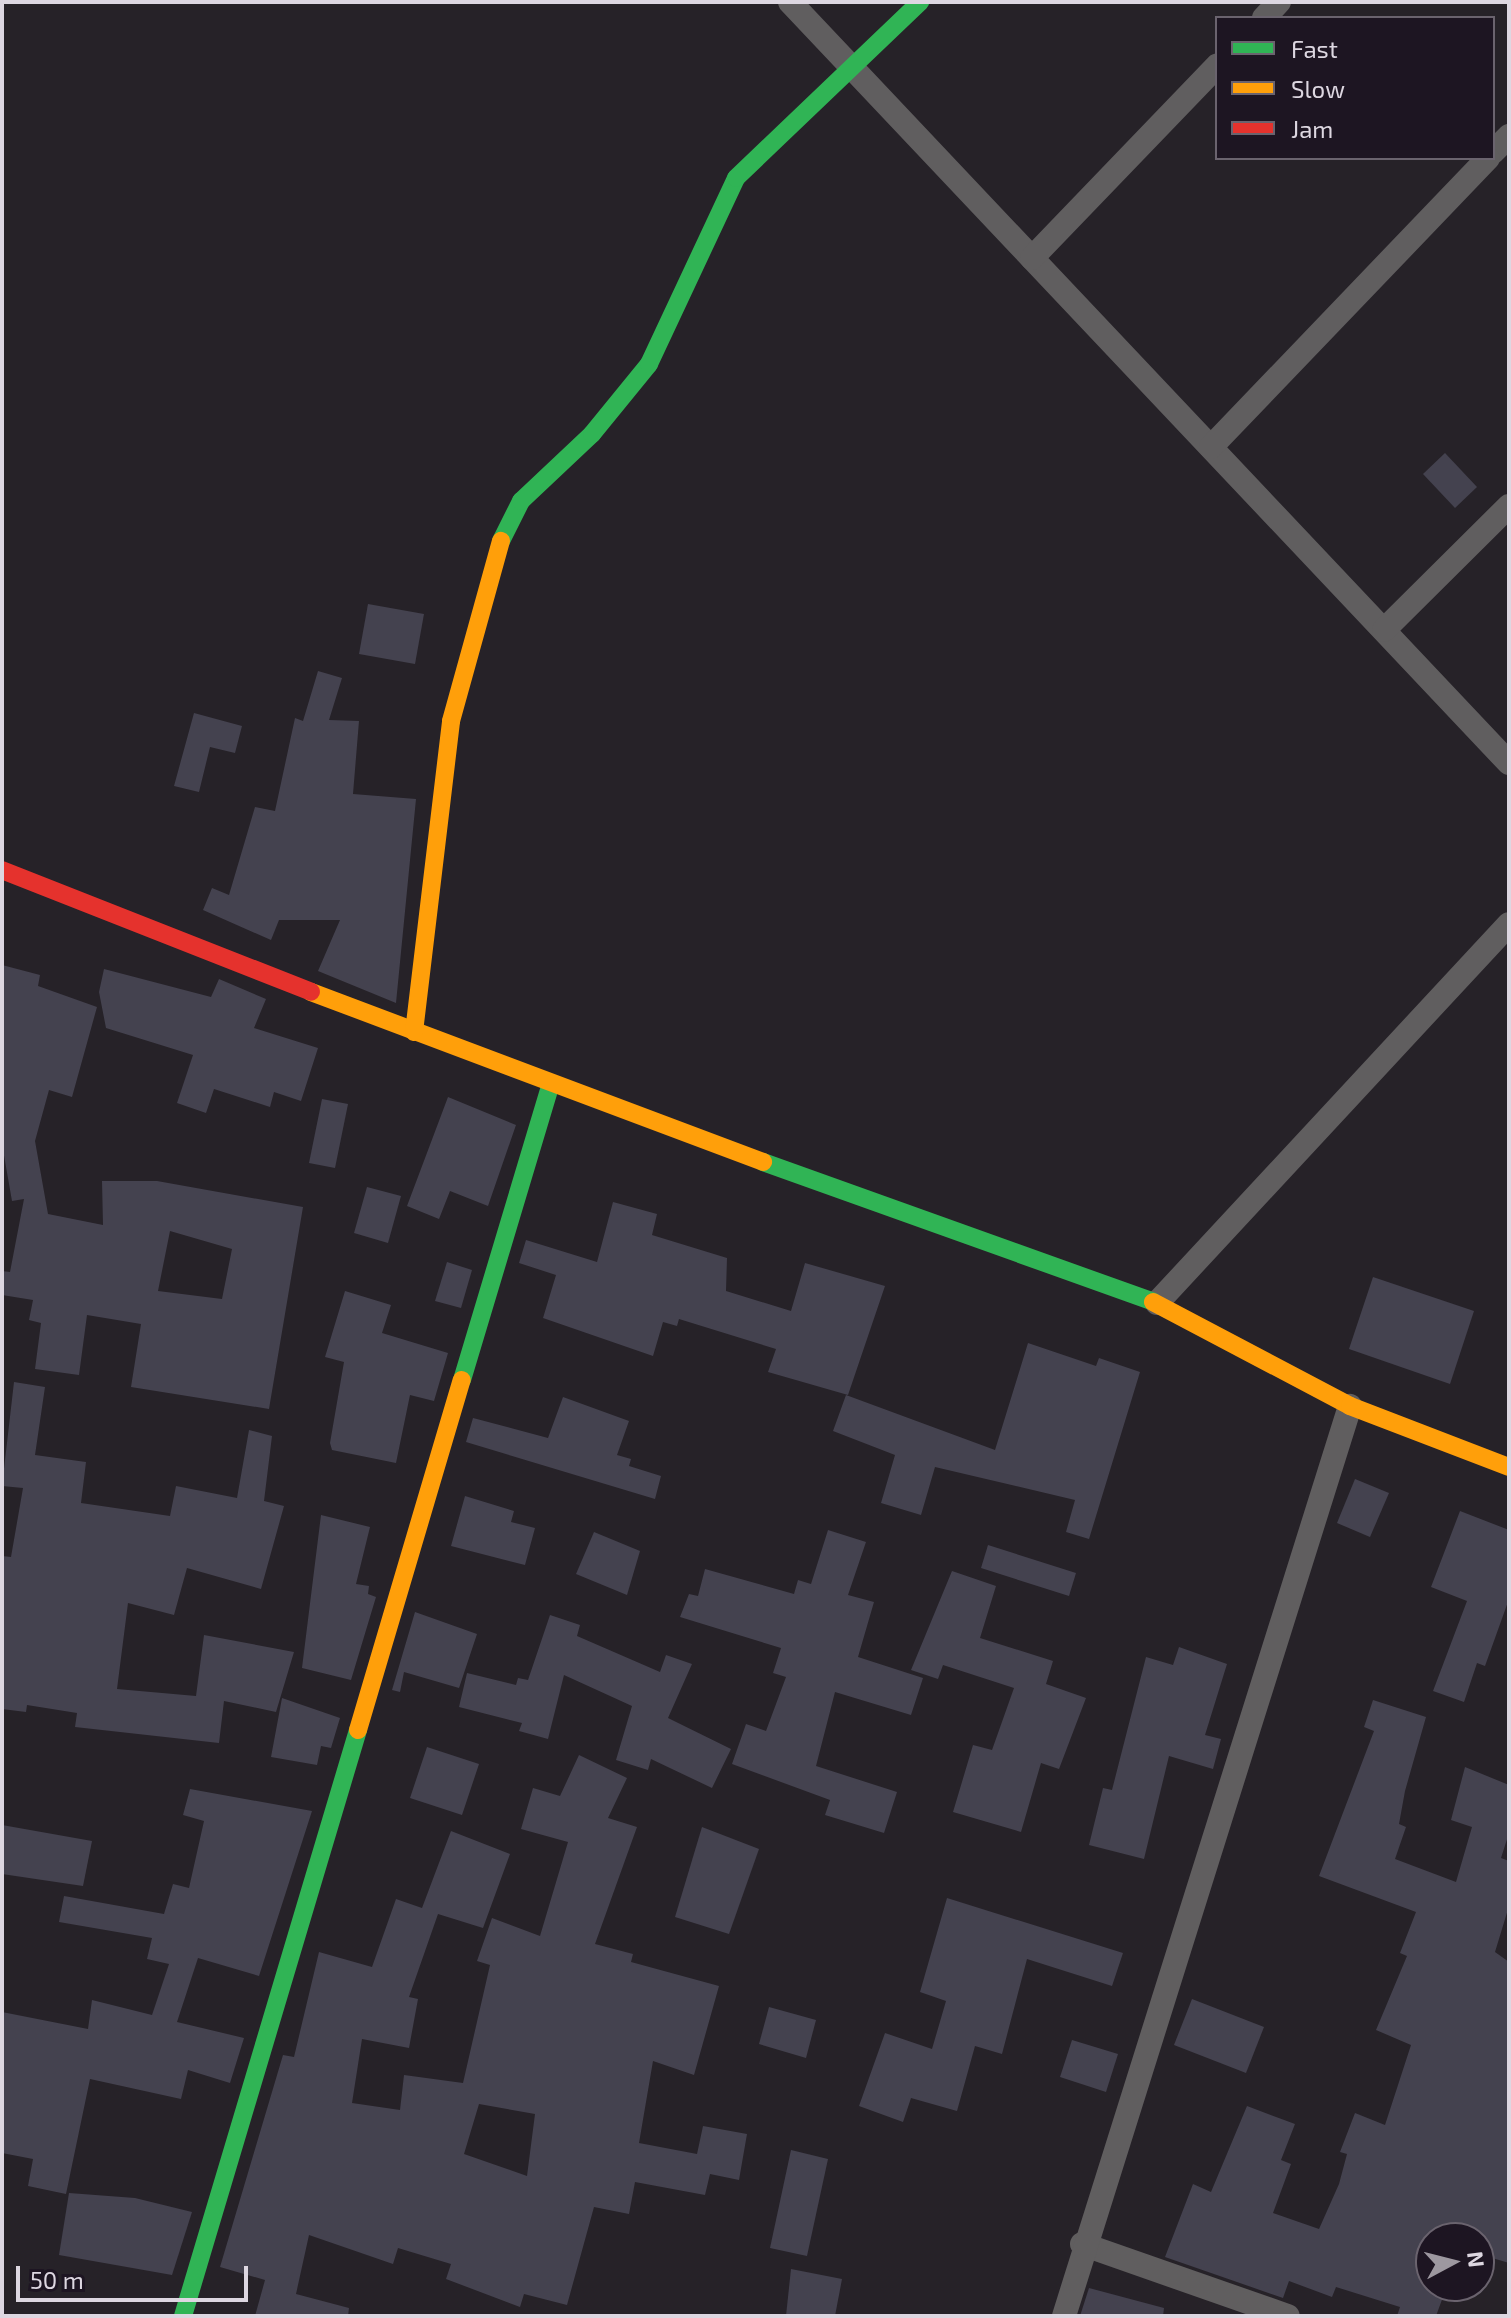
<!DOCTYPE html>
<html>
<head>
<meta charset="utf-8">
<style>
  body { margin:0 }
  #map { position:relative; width:1511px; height:2318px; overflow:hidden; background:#262228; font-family:"Exo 2",sans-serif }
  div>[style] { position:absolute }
  .building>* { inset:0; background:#44424f }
  .street>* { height:24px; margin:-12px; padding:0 12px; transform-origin:12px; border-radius:12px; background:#605e5f }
  .fast>* { height:18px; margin:-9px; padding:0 9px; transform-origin:9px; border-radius:9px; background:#30b455 }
  .slow>* { height:18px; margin:-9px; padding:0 9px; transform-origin:9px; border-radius:9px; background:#ff9f0a }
  .jam>* { height:18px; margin:-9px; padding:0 9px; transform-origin:9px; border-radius:9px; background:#e5322d }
  span { translate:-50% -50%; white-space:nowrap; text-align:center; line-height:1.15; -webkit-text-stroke:7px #1d1522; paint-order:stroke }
  .frame { position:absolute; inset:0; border:4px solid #ddd7e1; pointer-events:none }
  .legend { position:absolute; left:1215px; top:16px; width:280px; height:144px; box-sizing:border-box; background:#1d1522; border:2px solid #6a636e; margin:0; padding:10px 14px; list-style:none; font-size:24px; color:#ddd7e1 }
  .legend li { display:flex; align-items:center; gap:16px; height:40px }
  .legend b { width:40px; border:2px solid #6a636e }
  .north { position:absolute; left:1415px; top:2222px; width:80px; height:80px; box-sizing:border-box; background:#1d1522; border:2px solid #6a636e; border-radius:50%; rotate:83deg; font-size:22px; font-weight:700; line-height:32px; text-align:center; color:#ddd7e1 }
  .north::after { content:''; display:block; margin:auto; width:28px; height:36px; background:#9d98a0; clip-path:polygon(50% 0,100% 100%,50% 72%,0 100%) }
  .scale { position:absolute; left:16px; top:2266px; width:232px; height:36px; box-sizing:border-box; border:4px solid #ddd7e1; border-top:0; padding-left:10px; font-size:24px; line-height:28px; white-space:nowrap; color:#ddd7e1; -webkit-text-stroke:6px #1d1522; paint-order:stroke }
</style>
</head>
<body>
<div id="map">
  <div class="building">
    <div style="clip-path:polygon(1445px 453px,1477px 487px,1455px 508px,1423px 474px)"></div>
    <div style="clip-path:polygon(368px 604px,424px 614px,415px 664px,359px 654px)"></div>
    <div style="clip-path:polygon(318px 671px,342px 678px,329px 720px,359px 721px,353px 794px,416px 799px,396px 1003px,318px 971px,340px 920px,279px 920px,271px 940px,203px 910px,212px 888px,229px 895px,255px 807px,275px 811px,295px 718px,303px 721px)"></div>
    <div style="clip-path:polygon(194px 713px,242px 726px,235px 753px,210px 747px,199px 792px,174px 786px)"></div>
    <div style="clip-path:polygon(evenodd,2px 965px,40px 975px,38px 986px,97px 1007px,72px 1097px,49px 1090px,35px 1141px,48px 1214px,103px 1225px,102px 1181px,157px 1181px,303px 1207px,269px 1409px,131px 1387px,141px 1324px,87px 1315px,79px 1375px,35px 1369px,41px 1323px,29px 1320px,33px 1300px,2px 1295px,2px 1271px,10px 1272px,24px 1199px,12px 1201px,2px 1144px,2px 965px,170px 1231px,232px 1249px,222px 1299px,158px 1291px,170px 1231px)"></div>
    <div style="clip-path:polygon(104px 969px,211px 997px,219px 979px,266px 999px,254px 1028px,318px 1048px,301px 1101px,274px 1092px,270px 1107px,214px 1089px,206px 1113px,177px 1103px,193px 1055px,106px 1028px,99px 992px)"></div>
    <div style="clip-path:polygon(448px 1097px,516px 1125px,488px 1206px,450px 1191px,439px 1219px,407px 1206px)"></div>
    <div style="clip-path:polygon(322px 1099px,348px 1104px,335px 1168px,309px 1163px)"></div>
    <div style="clip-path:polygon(367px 1187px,401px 1196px,388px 1243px,354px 1233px)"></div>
    <div style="clip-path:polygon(613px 1202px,657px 1214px,652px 1235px,727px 1258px,726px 1291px,791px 1311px,805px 1263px,885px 1286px,848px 1395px,768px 1372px,776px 1349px,679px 1319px,677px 1326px,663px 1322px,653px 1356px,543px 1318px,556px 1275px,519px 1263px,526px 1240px,597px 1262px)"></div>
    <div style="clip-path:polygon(447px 1262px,472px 1270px,461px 1308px,435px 1301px)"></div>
    <div style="clip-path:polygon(1373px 1277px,1474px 1311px,1450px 1384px,1349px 1349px)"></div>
    <div style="clip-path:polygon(345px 1291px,391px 1305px,382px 1333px,448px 1353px,434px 1401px,410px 1395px,396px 1463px,332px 1450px,330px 1443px,344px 1362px,325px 1357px)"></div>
    <div style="clip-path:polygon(1028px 1343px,1096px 1366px,1099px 1358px,1140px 1372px,1089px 1539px,1066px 1532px,1075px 1500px,935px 1467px,921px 1515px,881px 1503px,895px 1455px,833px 1431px,846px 1395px,995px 1450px)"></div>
    <div style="clip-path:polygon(14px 1382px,45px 1387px,35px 1455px,86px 1462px,81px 1503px,170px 1516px,176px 1486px,237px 1498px,249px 1430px,272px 1436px,264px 1501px,284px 1506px,261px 1589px,187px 1568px,174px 1615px,128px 1603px,117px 1689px,196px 1696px,204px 1635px,294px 1652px,276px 1712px,224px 1701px,219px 1743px,75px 1727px,77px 1713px,27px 1705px,26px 1712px,2px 1709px,2px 1556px,11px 1557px,23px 1488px,2px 1486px)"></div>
    <div style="clip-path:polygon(563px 1397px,629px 1421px,617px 1455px,631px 1459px,629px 1466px,661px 1476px,655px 1499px,466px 1442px,473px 1418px,548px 1438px)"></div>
    <div style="clip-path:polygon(1355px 1479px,1389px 1493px,1370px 1537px,1337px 1523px)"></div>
    <div style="clip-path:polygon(465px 1496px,514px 1511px,511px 1522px,535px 1528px,525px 1565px,451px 1546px)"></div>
    <div style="clip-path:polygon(1460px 1511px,1509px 1530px,1509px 1599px,1485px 1666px,1477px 1663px,1464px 1702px,1433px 1691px,1467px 1601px,1431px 1587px)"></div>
    <div style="clip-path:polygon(321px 1515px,370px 1527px,356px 1584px,369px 1586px,368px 1594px,376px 1597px,351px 1680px,302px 1668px)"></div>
    <div style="clip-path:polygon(828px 1530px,866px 1542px,848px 1595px,874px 1602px,858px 1657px,923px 1678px,911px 1715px,835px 1692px,816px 1766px,897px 1792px,884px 1833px,825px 1815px,830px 1800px,732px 1764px,746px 1724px,766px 1731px,786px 1677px,773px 1673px,781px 1648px,680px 1617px,689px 1594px,698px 1596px,705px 1569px,794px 1594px,798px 1580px,811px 1584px)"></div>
    <div style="clip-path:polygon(594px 1532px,640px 1551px,627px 1595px,576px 1574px)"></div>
    <div style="clip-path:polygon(988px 1545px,1076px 1573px,1069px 1596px,981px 1568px)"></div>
    <div style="clip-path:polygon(952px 1571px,996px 1586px,980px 1638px,1053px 1661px,1046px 1684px,1086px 1698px,1059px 1769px,1041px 1763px,1021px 1832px,953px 1812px,973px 1745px,992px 1750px,1014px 1688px,943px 1665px,938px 1679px,911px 1670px)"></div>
    <div style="clip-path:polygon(415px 1612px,477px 1634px,459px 1688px,404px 1672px,400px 1692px,392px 1690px)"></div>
    <div style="clip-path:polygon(550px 1615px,580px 1625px,577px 1636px,660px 1672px,666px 1655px,692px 1664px,668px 1718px,731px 1749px,712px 1788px,651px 1759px,648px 1770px,616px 1760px,632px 1706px,564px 1675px,548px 1739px,519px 1731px,522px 1723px,459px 1707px,467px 1673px,516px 1685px,518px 1678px,528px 1680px)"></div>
    <div style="clip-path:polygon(1179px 1647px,1227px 1664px,1205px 1735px,1221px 1739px,1213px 1769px,1169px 1756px,1144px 1859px,1089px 1845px,1103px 1788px,1112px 1790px,1146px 1657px,1173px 1665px)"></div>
    <div style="clip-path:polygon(282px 1698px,340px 1718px,331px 1748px,321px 1746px,317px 1765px,271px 1757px)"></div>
    <div style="clip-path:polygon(1373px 1700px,1426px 1717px,1405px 1791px,1399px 1824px,1406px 1827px,1395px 1859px,1456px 1882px,1472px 1827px,1451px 1820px,1465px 1767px,1509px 1785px,1509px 1833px,1501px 1858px,1509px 1861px,1509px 1906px,1495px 1952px,1509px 1962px,1509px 2263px,1479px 2254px,1479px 2238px,1431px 2238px,1431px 2286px,1447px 2286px,1436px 2316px,1397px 2316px,1400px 2307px,1336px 2287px,1332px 2297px,1289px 2281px,1283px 2298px,1165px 2257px,1193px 2184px,1211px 2192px,1247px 2106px,1295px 2124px,1281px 2160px,1291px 2164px,1273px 2213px,1319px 2229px,1339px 2184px,1347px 2154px,1340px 2152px,1355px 2113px,1385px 2125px,1411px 2045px,1376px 2030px,1407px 1956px,1400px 1953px,1416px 1912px,1319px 1876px,1374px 1731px,1364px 1727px)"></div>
    <div style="clip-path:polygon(427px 1747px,479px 1764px,462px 1815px,410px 1798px)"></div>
    <div style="clip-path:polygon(evenodd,579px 1755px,627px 1778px,608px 1818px,637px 1827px,595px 1944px,633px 1954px,631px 1962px,719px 1986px,694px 2075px,653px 2061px,639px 2143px,697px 2154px,703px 2126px,747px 2134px,739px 2180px,710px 2174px,705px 2195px,635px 2182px,629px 2214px,594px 2207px,567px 2305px,524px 2294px,520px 2307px,446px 2279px,451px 2264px,398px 2248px,393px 2264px,309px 2235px,296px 2294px,349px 2308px,348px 2316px,255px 2316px,265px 2280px,220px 2267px,283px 2055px,294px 2057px,319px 1952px,372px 1967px,396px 1899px,422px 1908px,451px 1831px,510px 1854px,483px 1928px,438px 1914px,409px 1997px,418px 1999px,409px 2048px,362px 2039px,352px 2103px,400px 2110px,404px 2075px,463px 2083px,490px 1965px,477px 1961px,492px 1918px,540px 1936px,568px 1842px,521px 1829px,533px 1788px,560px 1796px,579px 1755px,479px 2104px,535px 2114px,527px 2176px,464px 2154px,479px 2104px)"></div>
    <div style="clip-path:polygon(190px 1789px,312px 1811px,259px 1976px,198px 1958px,177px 2022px,244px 2038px,230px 2083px,188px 2070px,181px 2099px,90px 2079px,66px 2194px,28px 2186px,33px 2159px,2px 2153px,2px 2012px,88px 2029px,92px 2000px,152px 2015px,169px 1964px,147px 1959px,152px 1938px,59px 1922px,64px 1896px,164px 1914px,173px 1884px,189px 1888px,204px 1821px,183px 1815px)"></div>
    <div style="clip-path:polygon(2px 1825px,92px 1841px,83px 1886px,2px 1874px)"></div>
    <div style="clip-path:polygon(702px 1827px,759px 1849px,729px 1934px,675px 1917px)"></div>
    <div style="clip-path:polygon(947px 1898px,1123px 1953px,1112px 1986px,1027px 1959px,1002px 2054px,975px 2046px,957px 2111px,911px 2098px,903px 2122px,859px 2106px,885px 2033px,932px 2049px,946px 2001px,920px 1992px)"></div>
    <div style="clip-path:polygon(1192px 1999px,1264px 2027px,1246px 2073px,1174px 2045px)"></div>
    <div style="clip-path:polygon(769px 2007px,816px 2020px,806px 2058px,759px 2044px)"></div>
    <div style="clip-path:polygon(1072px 2040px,1118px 2054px,1106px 2092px,1060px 2077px)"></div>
    <div style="clip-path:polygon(791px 2150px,828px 2159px,807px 2256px,770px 2248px)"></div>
    <div style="clip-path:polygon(69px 2193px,135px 2198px,192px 2212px,172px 2275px,59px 2255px)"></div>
    <div style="clip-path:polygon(791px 2269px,842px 2279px,835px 2316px,786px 2316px)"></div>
    <div style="clip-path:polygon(1089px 2288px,1164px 2308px,1163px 2316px,1080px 2316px)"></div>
  </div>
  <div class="street">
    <div style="left:790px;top:2px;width:1047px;rotate:46.63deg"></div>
    <div style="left:1264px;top:18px;width:22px;rotate:-47deg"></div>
    <div style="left:1493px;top:152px;width:23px;rotate:-45deg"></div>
    <div style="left:1032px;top:258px;width:267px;rotate:-46.1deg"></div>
    <div style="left:1211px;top:447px;width:400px;rotate:-46.2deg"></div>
    <div style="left:1384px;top:630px;width:176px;rotate:-44.8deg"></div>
    <div style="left:1157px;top:1303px;width:517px;rotate:-47.12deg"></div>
    <div style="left:1082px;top:2244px;width:218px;rotate:19.3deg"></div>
    <div style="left:1064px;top:2316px;width:954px;rotate:-72.55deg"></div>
  </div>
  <div class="fast">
    <div style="left:501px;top:541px;width:45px;rotate:-63.4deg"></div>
    <div style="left:521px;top:501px;width:98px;rotate:-43.3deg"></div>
    <div style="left:592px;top:434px;width:90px;rotate:-50.8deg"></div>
    <div style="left:649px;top:364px;width:205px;rotate:-64.9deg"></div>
    <div style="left:736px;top:178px;width:255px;rotate:-43.7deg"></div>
    <div style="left:763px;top:1162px;width:414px;rotate:19.7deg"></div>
    <div style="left:462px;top:1380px;width:307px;rotate:-73.3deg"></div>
    <div style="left:183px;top:2316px;width:612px;rotate:-73.37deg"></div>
  </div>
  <div class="slow">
    <div style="left:311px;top:992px;width:483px;rotate:20.6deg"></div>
    <div style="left:414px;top:1032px;width:313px;rotate:-83.2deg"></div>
    <div style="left:451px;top:721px;width:187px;rotate:-74.5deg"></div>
    <div style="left:1153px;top:1302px;width:223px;rotate:27.8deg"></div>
    <div style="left:1350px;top:1406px;width:170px;rotate:21deg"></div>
    <div style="left:358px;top:1730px;width:365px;rotate:-73.5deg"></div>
  </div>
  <div class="jam">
    <div style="left:2px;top:870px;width:332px;rotate:21.5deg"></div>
  </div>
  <div class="frame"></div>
  <ul class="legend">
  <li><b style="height:10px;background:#30b455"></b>Fast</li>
  <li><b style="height:10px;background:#ff9f0a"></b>Slow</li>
  <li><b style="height:10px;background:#e5322d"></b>Jam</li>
  </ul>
  <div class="north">N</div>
  <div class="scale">50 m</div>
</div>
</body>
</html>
